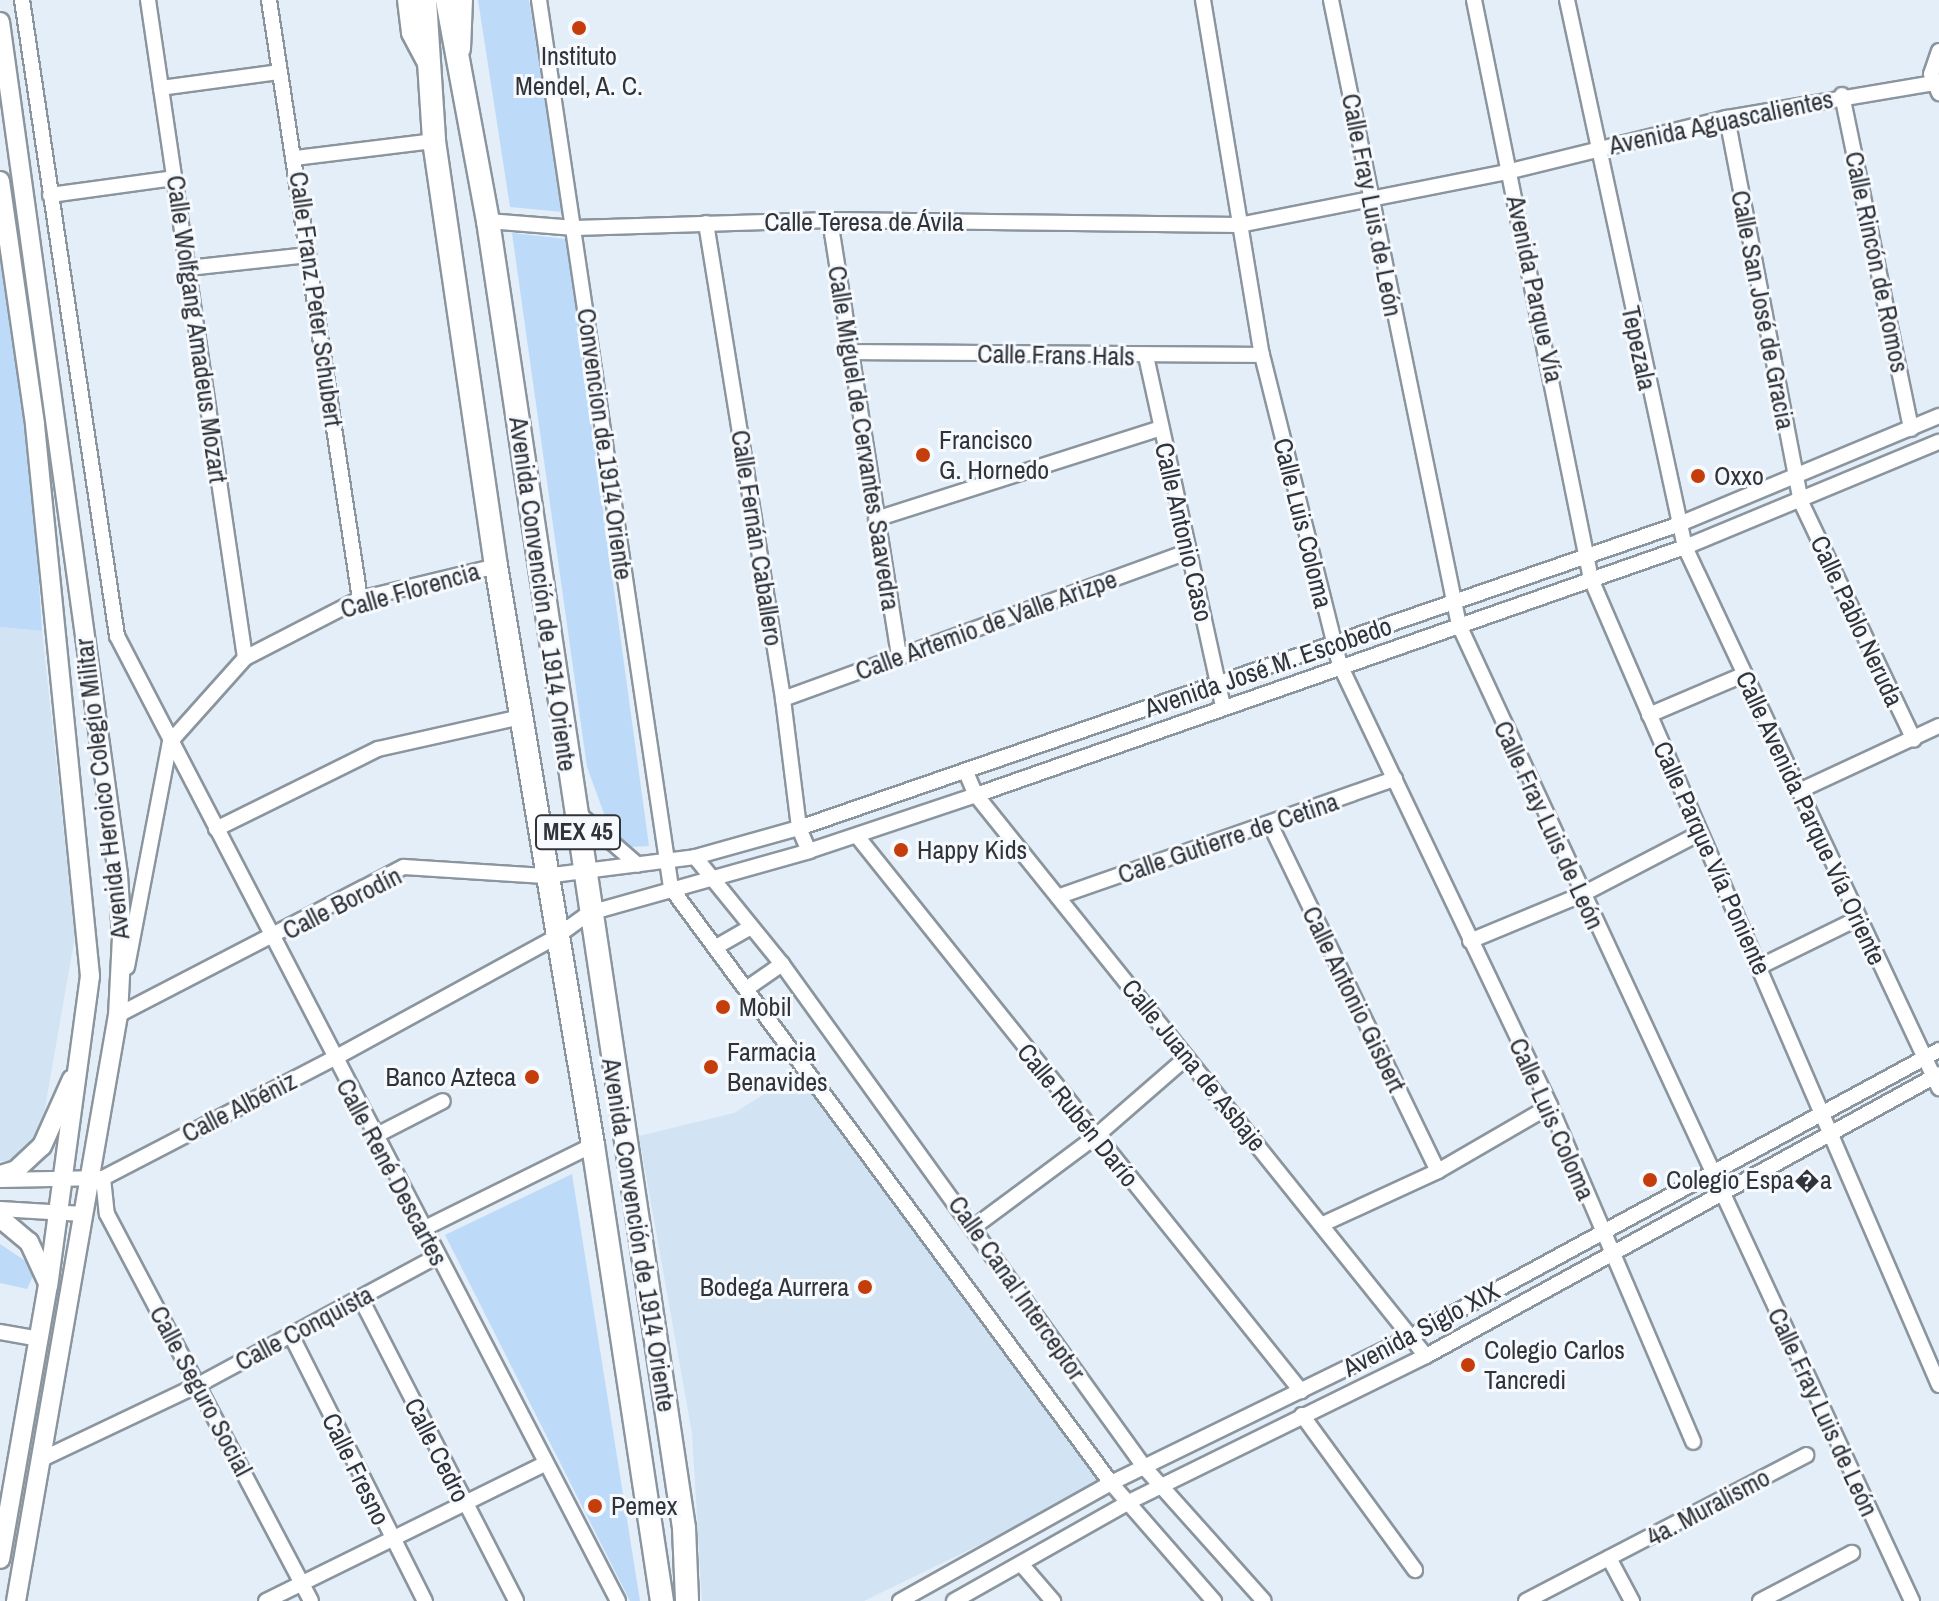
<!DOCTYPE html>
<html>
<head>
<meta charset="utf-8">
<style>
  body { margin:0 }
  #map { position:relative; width:1939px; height:1601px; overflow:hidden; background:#e3eef8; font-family:"Archivo Narrow",sans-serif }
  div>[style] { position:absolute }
  .built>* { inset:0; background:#d2e3f3 }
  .green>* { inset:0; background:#bddbf8 }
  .roads { filter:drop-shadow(2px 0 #8b959e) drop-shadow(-2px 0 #8b959e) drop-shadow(0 2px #8b959e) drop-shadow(0 -2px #8b959e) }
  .minor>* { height:14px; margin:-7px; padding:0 7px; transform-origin:7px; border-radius:7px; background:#fff }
  .tertiary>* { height:18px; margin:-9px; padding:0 9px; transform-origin:9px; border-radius:9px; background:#fff }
  .primary>* { height:22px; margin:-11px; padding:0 11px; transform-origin:11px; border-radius:11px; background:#fff }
  .dots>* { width:22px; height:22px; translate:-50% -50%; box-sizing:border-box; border:4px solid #f6faff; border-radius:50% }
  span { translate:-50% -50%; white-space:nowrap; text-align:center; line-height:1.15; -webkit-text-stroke:6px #f6faff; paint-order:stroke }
  .shield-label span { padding:2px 6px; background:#f6faff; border:2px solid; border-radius:6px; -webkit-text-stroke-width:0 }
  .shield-label { font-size:24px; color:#303438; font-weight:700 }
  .poi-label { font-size:26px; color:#303438 }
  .left { translate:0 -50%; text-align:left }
  .right { translate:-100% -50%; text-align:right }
  .street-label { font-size:26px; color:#303438 }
</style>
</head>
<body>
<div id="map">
  <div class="built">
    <div style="clip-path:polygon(0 627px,42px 631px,75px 936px,42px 1125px,27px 1149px,13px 1161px,0 1161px)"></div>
    <div style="clip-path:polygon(803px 1070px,1108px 1482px,864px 1601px,702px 1601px,692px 1433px,639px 1136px,734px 1113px)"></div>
  </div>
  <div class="green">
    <div style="clip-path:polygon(478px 0,529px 0,562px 212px,510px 207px)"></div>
    <div style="clip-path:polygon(512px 233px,566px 239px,649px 846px,631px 847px,610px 830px,587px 767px)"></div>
    <div style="clip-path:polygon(0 249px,32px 469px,42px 631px,0 627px)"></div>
    <div style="clip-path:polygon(572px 1174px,640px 1601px,630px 1601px,445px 1235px)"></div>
    <div style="clip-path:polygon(0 1244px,27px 1262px,33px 1276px,27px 1289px,0 1283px)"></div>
  </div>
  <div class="roads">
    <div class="minor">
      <div style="left:22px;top:0;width:643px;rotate:81.5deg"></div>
      <div style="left:117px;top:636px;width:1087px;rotate:62.56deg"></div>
      <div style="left:148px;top:0;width:665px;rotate:81.61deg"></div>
      <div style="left:269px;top:0;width:606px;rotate:81.36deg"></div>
      <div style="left:539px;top:0;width:898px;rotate:81.54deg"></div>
      <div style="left:671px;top:888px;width:740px;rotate:53.52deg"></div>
      <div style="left:1111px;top:1483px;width:157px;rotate:48.9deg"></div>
      <div style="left:1203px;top:0;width:360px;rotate:80.6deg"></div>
      <div style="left:1262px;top:355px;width:320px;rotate:75.9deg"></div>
      <div style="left:1340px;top:665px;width:488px;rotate:64.5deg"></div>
      <div style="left:1550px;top:1106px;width:365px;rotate:66.9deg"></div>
      <div style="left:1331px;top:0;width:638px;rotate:78.43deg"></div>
      <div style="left:1459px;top:625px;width:1076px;rotate:65.1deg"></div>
      <div style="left:1474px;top:0;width:591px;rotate:78.58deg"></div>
      <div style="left:1591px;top:579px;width:878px;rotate:66.65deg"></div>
      <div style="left:1567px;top:0;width:560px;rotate:77.83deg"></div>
      <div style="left:1685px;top:547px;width:598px;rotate:64.85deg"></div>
      <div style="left:1939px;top:51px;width:24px;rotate:109deg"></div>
      <div style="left:1931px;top:74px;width:21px;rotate:67deg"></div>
      <div style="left:161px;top:88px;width:119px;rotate:-7.7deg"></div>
      <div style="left:1842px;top:95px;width:341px;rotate:78.3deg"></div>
      <div style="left:1727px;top:118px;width:391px;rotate:79.1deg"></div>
      <div style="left:1801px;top:502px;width:263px;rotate:64.6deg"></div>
      <div style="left:295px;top:158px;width:140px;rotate:-7deg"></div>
      <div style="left:50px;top:195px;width:125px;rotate:-7.8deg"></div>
      <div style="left:830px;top:220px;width:441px;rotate:81deg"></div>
      <div style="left:488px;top:221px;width:87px;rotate:4.6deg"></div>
      <div style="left:575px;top:228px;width:255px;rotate:-1.8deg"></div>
      <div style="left:830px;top:220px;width:409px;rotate:0.7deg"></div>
      <div style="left:1239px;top:225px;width:277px;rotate:-11.2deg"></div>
      <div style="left:1511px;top:171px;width:222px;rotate:-13.8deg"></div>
      <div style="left:1727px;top:118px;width:209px;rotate:-9.6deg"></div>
      <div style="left:706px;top:223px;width:482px;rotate:80.8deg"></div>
      <div style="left:783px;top:699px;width:130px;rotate:82.9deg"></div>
      <div style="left:799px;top:828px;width:25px;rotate:67deg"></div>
      <div style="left:188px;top:268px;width:121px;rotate:-6.2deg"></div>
      <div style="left:851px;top:352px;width:411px;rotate:0.4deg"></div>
      <div style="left:1146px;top:356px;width:359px;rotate:77.6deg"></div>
      <div style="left:876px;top:519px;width:299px;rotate:-17.7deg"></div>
      <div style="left:783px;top:699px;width:432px;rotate:-20deg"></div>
      <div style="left:1649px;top:715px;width:104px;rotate:-23.1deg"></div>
      <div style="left:966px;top:772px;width:25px;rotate:67deg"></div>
      <div style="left:976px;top:795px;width:719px;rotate:51.27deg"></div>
      <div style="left:1801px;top:790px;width:152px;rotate:-24.9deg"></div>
      <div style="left:578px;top:813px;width:79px;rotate:40.9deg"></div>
      <div style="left:1271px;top:826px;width:383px;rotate:64.2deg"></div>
      <div style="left:216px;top:829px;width:181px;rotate:-26.3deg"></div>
      <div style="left:378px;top:749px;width:147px;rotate:-12.6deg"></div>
      <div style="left:857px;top:836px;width:711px;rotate:51.34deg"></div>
      <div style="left:695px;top:857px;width:138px;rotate:50.9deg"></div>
      <div style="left:782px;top:964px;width:621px;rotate:54.24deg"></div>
      <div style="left:1145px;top:1468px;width:178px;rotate:48.2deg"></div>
      <div style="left:1060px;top:896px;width:355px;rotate:-19.3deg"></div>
      <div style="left:1470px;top:941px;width:120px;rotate:-22.5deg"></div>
      <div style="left:1581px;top:895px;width:134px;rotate:-27.5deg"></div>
      <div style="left:716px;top:947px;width:40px;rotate:-29.7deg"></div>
      <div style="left:127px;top:967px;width:229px;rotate:-79.2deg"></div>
      <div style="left:170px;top:742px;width:113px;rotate:-48.2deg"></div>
      <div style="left:245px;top:658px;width:129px;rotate:-27.2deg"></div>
      <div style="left:360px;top:599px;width:140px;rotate:-13.6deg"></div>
      <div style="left:1759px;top:967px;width:109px;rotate:-26.1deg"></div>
      <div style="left:746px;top:989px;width:44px;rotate:-34.8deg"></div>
      <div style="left:118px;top:1015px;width:322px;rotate:-27.4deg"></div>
      <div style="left:404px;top:867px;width:141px;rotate:3.7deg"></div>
      <div style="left:545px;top:876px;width:151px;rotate:-7.2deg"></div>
      <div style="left:695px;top:857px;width:108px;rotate:-15.6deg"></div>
      <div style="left:799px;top:828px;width:929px;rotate:-19.04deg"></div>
      <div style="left:1677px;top:525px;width:284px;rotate:-22.6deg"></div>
      <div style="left:375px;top:1136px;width:76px;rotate:-27.2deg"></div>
      <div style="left:103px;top:1178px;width:36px;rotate:84deg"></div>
      <div style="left:107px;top:1214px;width:437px;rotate:62.2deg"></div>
      <div style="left:0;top:1180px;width:103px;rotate:-1.1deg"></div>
      <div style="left:103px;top:1178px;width:259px;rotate:-27.4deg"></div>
      <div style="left:333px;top:1059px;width:254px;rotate:-28.7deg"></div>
      <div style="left:556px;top:937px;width:41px;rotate:-36deg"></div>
      <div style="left:589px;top:913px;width:229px;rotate:-15.7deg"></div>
      <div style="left:809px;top:851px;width:176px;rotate:-18.5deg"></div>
      <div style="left:976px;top:795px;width:751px;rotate:-19.28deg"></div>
      <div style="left:1685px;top:547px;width:275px;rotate:-22.5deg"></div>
      <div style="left:0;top:1209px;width:83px;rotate:3.4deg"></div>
      <div style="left:1323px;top:1224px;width:127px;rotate:-24.7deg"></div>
      <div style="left:1438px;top:1171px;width:129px;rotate:-30.1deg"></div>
      <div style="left:974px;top:1227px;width:151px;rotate:-36.6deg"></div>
      <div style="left:1095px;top:1137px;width:121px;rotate:-41deg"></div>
      <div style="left:423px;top:1229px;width:190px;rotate:-26.3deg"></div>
      <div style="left:361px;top:1299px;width:339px;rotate:62.8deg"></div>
      <div style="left:0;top:1332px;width:39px;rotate:10deg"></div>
      <div style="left:291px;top:1335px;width:298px;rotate:63.3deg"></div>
      <div style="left:1302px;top:1415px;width:192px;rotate:53.9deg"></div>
      <div style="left:40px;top:1460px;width:175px;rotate:-25.4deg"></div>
      <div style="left:198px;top:1385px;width:270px;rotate:-28.3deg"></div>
      <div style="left:1609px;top:1558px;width:49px;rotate:61.9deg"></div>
      <div style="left:1022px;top:1565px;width:48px;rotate:49.3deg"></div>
      <div style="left:266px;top:1601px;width:310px;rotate:-26.2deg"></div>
      <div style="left:900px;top:1601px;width:242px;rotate:-29.2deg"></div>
      <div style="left:1111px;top:1483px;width:331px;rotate:-26deg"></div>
      <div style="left:1408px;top:1338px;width:604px;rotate:-28.47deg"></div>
      <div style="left:954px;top:1601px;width:199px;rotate:-29.5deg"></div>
      <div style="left:1127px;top:1503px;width:333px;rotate:-26.2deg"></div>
      <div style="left:1426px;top:1356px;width:585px;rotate:-28.8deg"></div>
      <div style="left:1526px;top:1601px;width:316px;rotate:-27.5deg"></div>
      <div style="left:1760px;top:1601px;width:104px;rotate:-27.6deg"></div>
    </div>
    <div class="tertiary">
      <div style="left:407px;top:0;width:33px;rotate:83deg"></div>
      <div style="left:411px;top:33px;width:36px;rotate:62deg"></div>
      <div style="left:0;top:22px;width:861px;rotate:82.12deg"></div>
      <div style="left:118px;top:875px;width:62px;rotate:86.3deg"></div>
      <div style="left:122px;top:937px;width:78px;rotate:92.9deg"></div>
      <div style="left:118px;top:1015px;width:595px;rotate:99.87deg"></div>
      <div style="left:461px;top:49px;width:49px;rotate:-87.7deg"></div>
      <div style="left:0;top:181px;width:246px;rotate:81.8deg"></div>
      <div style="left:35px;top:425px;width:554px;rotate:84.3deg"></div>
      <div style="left:90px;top:976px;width:312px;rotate:97.7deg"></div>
      <div style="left:48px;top:1285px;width:278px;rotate:99.9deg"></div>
      <div style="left:0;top:1175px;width:17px;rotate:-17deg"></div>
      <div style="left:16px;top:1170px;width:35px;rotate:-43deg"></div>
      <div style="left:42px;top:1146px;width:73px;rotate:-65.9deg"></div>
      <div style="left:0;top:1218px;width:38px;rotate:40deg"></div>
      <div style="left:29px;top:1242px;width:43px;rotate:65.2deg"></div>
    </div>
    <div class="primary">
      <div style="left:425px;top:0;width:141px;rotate:86.3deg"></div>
      <div style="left:434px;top:141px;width:429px;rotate:81.7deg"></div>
      <div style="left:496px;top:566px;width:587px;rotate:80.49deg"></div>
      <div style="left:593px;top:1145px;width:461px;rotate:81.4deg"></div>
      <div style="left:447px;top:0;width:225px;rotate:79.5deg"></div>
      <div style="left:488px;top:221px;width:1322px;rotate:81.47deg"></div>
      <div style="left:684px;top:1528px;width:73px;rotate:87.6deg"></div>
    </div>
  </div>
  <div class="dots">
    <div style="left:579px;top:28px;background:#c53d0b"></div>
    <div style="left:923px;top:455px;background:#c53d0b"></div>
    <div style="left:1698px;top:476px;background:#c53d0b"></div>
    <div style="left:901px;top:850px;background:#c53d0b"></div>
    <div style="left:723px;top:1007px;background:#c53d0b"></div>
    <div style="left:711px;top:1067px;background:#c53d0b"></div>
    <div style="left:532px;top:1077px;background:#c53d0b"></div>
    <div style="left:1650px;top:1180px;background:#c53d0b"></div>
    <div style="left:865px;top:1287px;background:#c53d0b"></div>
    <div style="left:1468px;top:1365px;background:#c53d0b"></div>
    <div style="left:595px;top:1506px;background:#c53d0b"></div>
  </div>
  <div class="shield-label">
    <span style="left:578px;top:832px">MEX 45</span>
  </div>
  <div class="poi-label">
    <span style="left:579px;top:71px">Instituto<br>Mendel, A. C.</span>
    <span class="left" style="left:939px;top:455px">Francisco<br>G. Hornedo</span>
    <span class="left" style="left:1714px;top:476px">Oxxo</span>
    <span class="left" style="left:917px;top:850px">Happy Kids</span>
    <span class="left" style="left:739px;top:1007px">Mobil</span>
    <span class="left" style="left:727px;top:1067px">Farmacia<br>Benavides</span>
    <span class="right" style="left:516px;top:1077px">Banco Azteca</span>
    <span class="left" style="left:1666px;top:1180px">Colegio Espa�a</span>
    <span class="right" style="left:849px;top:1287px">Bodega Aurrera</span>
    <span class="left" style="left:1484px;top:1365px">Colegio Carlos<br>Tancredi</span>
    <span class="left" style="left:611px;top:1506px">Pemex</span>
  </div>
  <div class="street-label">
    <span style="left:1721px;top:122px;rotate:-12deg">Avenida Aguascalientes</span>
    <span style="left:1372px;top:205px;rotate:79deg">Calle Fray Luis de León</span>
    <span style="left:864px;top:222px">Calle Teresa de Ávila</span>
    <span style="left:1877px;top:262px;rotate:78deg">Calle Rincón de Romos</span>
    <span style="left:1535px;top:289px;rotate:78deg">Avenida Parque Vía</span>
    <span style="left:316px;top:299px;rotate:82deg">Calle Franz Peter Schubert</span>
    <span style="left:1763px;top:310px;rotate:79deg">Calle San José de Gracia</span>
    <span style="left:197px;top:329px;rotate:82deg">Calle Wolfgang Amadeus Mozart</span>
    <span style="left:1639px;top:348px;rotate:78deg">Tepezala</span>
    <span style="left:1056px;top:355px;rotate:1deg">Calle Frans Hals</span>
    <span style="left:864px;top:438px;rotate:81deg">Calle Miguel de Cervantes Saavedra</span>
    <span style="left:605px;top:444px;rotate:82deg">Convencion de 1914 Oriente</span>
    <span style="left:1303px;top:523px;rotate:76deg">Calle Luis Coloma</span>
    <span style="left:1184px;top:532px;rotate:77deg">Calle Antonio Caso</span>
    <span style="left:757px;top:538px;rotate:81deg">Calle Fernán Caballero</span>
    <span style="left:410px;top:590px;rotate:-16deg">Calle Florencia</span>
    <span style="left:543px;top:594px;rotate:82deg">Avenida Convención de 1914 Oriente</span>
    <span style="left:1857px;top:621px;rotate:65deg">Calle Pablo Neruda</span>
    <span style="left:986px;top:625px;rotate:-20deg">Calle Artemio de Valle Arizpe</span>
    <span style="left:1268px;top:667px;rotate:-19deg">Avenida José M. Escobedo</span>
    <span style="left:102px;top:789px;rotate:-97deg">Avenida Heroico Colegio Militar</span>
    <span style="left:1811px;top:818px;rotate:65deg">Calle Avenida Parque Vía Oriente</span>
    <span style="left:1549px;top:825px;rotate:65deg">Calle Fray Luis de León</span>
    <span style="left:1228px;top:838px;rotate:-19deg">Calle Gutierre de Cetina</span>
    <span style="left:1712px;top:858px;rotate:66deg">Calle Parque Vía Poniente</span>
    <span style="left:342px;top:903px;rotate:-27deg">Calle Borodín</span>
    <span style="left:1354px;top:999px;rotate:64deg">Calle Antonio Gisbert</span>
    <span style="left:1194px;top:1065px;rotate:51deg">Calle Juana de Asbaje</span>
    <span style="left:239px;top:1107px;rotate:-27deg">Calle Albéniz</span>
    <span style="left:1078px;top:1115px;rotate:51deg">Calle Rubén Darío</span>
    <span style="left:1552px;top:1119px;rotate:66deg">Calle Luis Coloma</span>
    <span style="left:392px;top:1172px;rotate:62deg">Calle René Descartes</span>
    <span style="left:639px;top:1235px;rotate:81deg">Avenida Convención de 1914 Oriente</span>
    <span style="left:1017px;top:1288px;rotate:55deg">Calle Canal Interceptor</span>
    <span style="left:304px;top:1328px;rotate:-28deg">Calle Conquista</span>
    <span style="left:1421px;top:1329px;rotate:-28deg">Avenida Siglo XIX</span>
    <span style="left:201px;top:1391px;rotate:62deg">Calle Seguro Social</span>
    <span style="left:1823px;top:1412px;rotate:65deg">Calle Fray Luis de León</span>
    <span style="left:437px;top:1450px;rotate:63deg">Calle Cedro</span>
    <span style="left:356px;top:1469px;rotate:64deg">Calle Fresno</span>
    <span style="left:1708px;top:1507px;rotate:-28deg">4a. Muralismo</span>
  </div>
</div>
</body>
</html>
